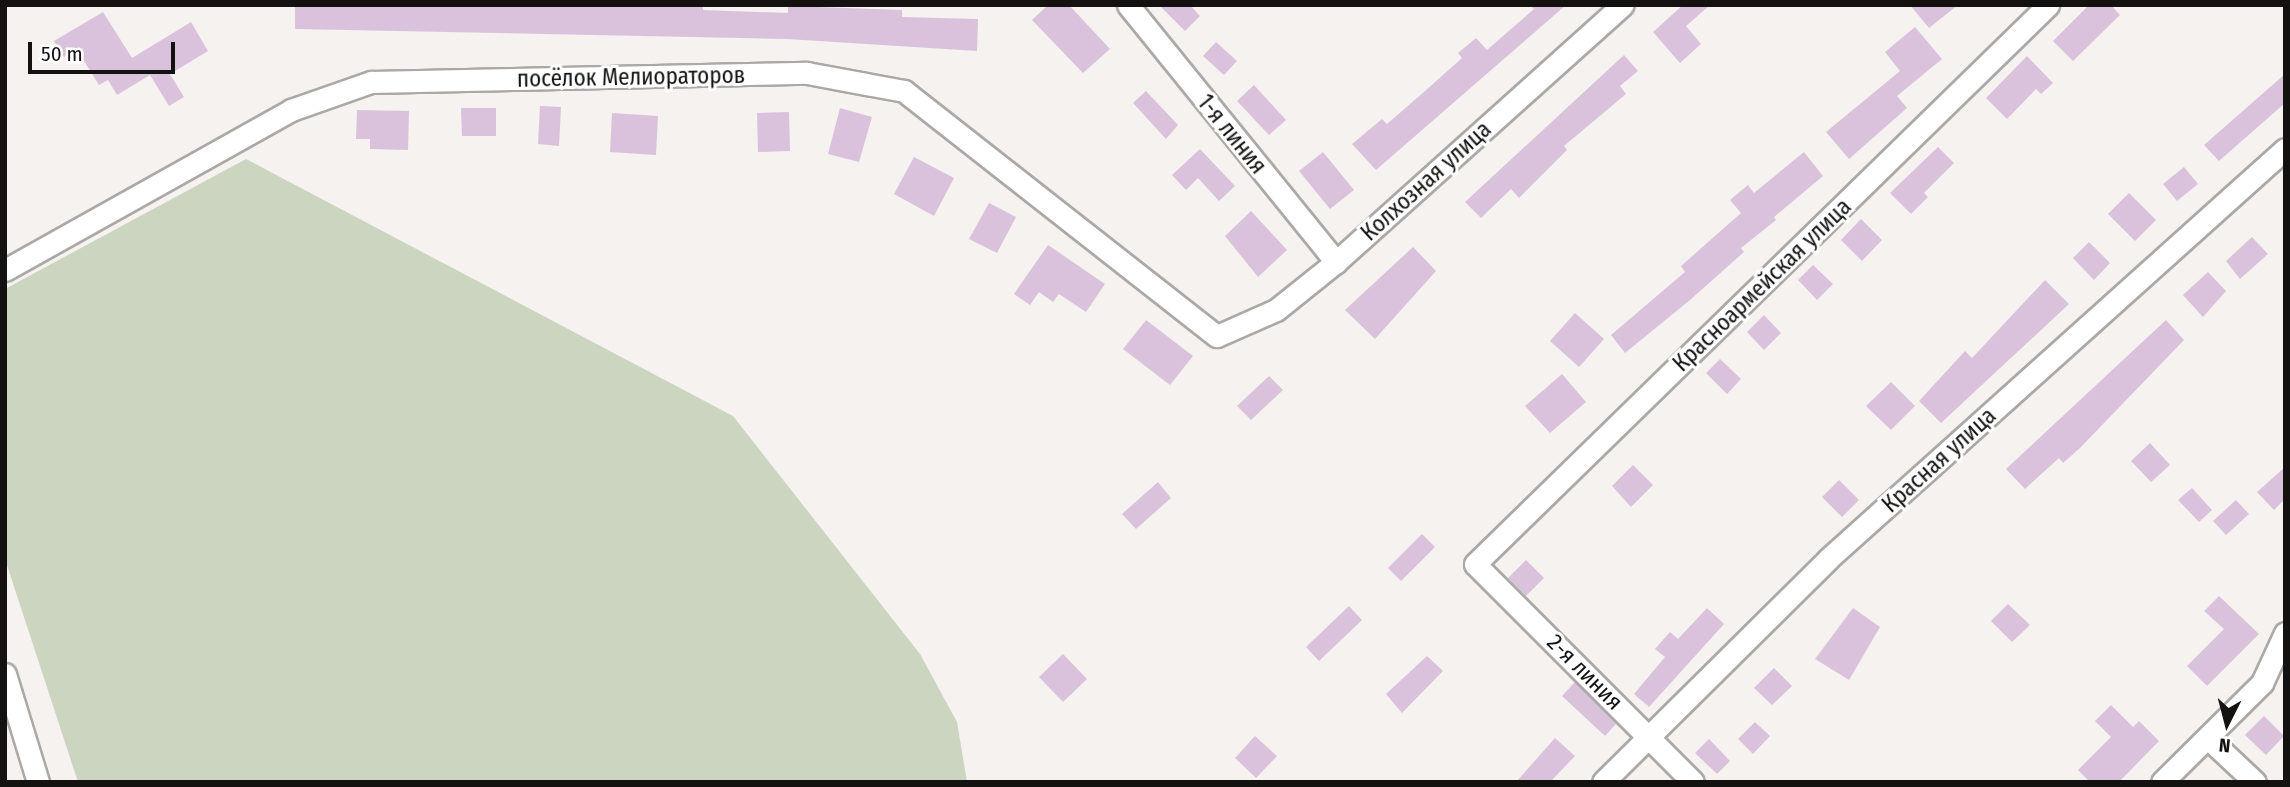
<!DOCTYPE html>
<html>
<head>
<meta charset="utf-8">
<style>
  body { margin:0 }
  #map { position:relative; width:2290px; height:787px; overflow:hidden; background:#f5f2ef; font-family:"Fira Sans Condensed",sans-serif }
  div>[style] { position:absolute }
  .green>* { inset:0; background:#cbd5bf }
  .building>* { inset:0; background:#dbc2dc }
  .roads { filter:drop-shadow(2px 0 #aba9a6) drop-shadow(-2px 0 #aba9a6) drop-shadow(0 2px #aba9a6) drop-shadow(0 -2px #aba9a6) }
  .minor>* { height:21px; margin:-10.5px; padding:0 10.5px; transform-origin:10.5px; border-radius:10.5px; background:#fff }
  span { translate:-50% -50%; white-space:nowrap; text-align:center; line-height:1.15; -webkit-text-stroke:6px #fff; paint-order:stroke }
  .street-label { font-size:23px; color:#131211 }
  .frame { position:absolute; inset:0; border:7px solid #131211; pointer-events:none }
  .north { position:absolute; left:2192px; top:689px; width:70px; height:70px; -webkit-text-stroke:5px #fff; paint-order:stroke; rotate:186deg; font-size:19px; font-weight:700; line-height:28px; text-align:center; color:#131211 }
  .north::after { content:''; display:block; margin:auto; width:24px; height:32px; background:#131211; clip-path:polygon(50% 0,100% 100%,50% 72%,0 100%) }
  .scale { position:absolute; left:28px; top:42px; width:147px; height:32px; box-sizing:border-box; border:4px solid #131211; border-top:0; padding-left:9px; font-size:21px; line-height:24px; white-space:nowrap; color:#131211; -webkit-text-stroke:5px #fff; paint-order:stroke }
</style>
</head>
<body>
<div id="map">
  <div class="green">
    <div style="clip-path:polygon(246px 159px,733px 416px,920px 654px,957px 722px,967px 782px,78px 782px,5px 559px,5px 289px)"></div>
  </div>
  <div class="building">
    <div style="clip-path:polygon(295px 5px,703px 5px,703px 10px,788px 13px,788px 6px,902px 10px,902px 17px,978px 19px,977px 51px,787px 39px,295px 29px)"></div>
    <div style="clip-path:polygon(1048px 5px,1069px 5px,1110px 49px,1083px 73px,1032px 20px)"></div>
    <div style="clip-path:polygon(1159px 5px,1190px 5px,1200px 16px,1185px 31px)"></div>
    <div style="clip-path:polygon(1530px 5px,1566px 5px,1376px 170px,1352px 144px,1382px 119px,1387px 124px,1425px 91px,1462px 58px,1458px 53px,1476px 38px,1487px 50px,1534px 9px)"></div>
    <div style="clip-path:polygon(1683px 5px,1710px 5px,1686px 26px,1701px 44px,1680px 63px,1653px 32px)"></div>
    <div style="clip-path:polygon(1910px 5px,1958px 5px,1929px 28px)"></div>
    <div style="clip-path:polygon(2089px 5px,2111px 5px,2120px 15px,2073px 61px,2053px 41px)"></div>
    <div style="clip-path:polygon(103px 12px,132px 58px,191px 22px,208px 51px,170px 74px,184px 97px,169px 106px,150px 75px,117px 95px,108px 80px,99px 85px,77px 50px,64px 57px,54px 41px)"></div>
    <div style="clip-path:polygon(1915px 27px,1942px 59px,1897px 96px,1907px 108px,1849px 159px,1826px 132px,1900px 71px,1885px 52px)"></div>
    <div style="clip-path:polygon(1216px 42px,1237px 61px,1224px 75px,1203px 56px)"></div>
    <div style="clip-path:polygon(1624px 55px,1638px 71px,1620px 86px,1626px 94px,1564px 146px,1567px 150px,1519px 198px,1511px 189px,1481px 218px,1465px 202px)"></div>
    <div style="clip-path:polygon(2027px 56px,2053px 83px,2041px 94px,2036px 89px,2007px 119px,1986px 98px)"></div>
    <div style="clip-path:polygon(2285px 74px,2285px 103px,2219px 161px,2204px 145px)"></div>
    <div style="clip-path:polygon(1254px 85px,1286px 120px,1269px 135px,1237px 101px)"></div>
    <div style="clip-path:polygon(1146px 91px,1178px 125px,1166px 139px,1133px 103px)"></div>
    <div style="clip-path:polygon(540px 106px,561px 107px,559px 146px,538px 144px)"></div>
    <div style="clip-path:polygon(461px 108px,496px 108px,496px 136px,462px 136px)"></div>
    <div style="clip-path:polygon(840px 108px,872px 117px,859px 162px,828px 154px)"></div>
    <div style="clip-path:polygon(357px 110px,409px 111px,408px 150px,370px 149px,370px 139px,356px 139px)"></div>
    <div style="clip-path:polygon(789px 112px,790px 151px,758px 152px,757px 113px)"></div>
    <div style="clip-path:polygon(612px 113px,658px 116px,656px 155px,610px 152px)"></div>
    <div style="clip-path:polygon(1938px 147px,1954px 163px,1924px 193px,1928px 197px,1911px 214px,1890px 193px)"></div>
    <div style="clip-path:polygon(1200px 149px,1235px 186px,1219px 201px,1198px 178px,1186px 190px,1172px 175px)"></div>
    <div style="clip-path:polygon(1323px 152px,1354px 190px,1330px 209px,1299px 171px)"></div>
    <div style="clip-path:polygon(1804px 152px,1823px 176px,1774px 217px,1776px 220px,1741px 248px,1744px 252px,1690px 300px,1625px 353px,1611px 335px,1685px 272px,1681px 266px,1741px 213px,1730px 200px,1748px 185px,1754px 193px)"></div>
    <div style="clip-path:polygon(914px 157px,954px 178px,934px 216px,894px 194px)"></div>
    <div style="clip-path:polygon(2184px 167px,2198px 184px,2177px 201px,2163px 184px)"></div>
    <div style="clip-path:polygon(2129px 193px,2156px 220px,2135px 241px,2108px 214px)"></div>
    <div style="clip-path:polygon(989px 203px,1016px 217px,997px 253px,969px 239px)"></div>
    <div style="clip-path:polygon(1251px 211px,1287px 250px,1258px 277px,1225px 236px)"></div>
    <div style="clip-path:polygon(1861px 219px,1882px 240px,1862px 261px,1841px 240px)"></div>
    <div style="clip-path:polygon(2252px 237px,2268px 254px,2240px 279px,2226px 261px)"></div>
    <div style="clip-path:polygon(2089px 242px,2110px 263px,2094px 280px,2073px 258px)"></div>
    <div style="clip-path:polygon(1048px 245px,1105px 284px,1086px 312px,1059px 294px,1053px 302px,1039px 292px,1030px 305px,1014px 294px)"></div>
    <div style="clip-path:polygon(1413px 247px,1436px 271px,1375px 339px,1345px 310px)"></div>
    <div style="clip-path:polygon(1813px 265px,1833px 284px,1817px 300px,1798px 280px)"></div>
    <div style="clip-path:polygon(2208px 272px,2226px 291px,2203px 317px,2183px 295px)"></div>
    <div style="clip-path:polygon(2045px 280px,2069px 304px,1941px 423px,1919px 401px,1965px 351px,1972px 358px)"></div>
    <div style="clip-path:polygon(1575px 313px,1604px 339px,1579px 367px,1550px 341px)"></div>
    <div style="clip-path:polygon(1764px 315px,1781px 333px,1764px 350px,1747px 332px)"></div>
    <div style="clip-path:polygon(1146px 320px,1193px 356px,1170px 385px,1123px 349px)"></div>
    <div style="clip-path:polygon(2166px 320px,2184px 340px,2080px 448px,2063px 463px,2059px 458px,2025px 489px,2006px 469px)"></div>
    <div style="clip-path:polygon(1720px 359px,1741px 379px,1727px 394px,1706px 373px)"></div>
    <div style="clip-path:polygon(1562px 374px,1586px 402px,1550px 433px,1525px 406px)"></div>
    <div style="clip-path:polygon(1269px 376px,1283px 390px,1251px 420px,1237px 406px)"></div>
    <div style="clip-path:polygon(1891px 382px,1915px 406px,1891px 430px,1866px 406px)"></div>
    <div style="clip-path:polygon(2150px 443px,2170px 465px,2151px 482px,2131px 461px)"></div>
    <div style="clip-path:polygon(1633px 465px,1653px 485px,1631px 507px,1612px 486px)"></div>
    <div style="clip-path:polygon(2285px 467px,2285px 499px,2274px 510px,2257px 492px)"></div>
    <div style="clip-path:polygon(1839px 480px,1859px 500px,1842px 517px,1822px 497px)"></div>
    <div style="clip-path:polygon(1158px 482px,1171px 498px,1136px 529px,1122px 514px)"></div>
    <div style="clip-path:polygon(2192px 488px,2212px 510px,2199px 522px,2178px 500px)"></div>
    <div style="clip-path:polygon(2236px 500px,2249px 514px,2226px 535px,2213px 521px)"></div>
    <div style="clip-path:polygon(1422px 534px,1435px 547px,1401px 581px,1388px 568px)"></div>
    <div style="clip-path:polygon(1526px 560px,1544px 578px,1526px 596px,1508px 578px)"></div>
    <div style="clip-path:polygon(2219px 596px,2259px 634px,2207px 686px,2187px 666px,2224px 629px,2204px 611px)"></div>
    <div style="clip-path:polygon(2008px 604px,2030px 625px,2012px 642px,1991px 621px)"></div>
    <div style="clip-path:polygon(1349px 606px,1362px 620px,1319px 661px,1306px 647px)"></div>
    <div style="clip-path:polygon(1707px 608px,1724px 624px,1649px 707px,1634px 694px,1665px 657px,1655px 649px,1670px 632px,1678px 639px)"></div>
    <div style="clip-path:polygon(1853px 608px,1880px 627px,1849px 680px,1815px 659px)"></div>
    <div style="clip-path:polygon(1063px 654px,1087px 679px,1063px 702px,1039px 677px)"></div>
    <div style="clip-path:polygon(1427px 656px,1443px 671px,1402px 713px,1386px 694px)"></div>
    <div style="clip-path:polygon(1774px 668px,1792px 686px,1772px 705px,1754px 688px)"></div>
    <div style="clip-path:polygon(1575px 682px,1616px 724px,1605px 736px,1562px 696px)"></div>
    <div style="clip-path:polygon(2111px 705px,2133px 727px,2139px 721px,2159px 741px,2119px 782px,2090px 782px,2078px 770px,2111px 737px,2095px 721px)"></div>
    <div style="clip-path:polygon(2264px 716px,2284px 736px,2266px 755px,2245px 735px)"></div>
    <div style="clip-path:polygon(1755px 722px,1770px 736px,1753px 754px,1738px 739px)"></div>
    <div style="clip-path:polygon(1255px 736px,1277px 756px,1256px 778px,1235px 758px)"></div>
    <div style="clip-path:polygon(1555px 738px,1575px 756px,1550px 782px,1516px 782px)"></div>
    <div style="clip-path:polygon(1709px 739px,1730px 761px,1717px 774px,1695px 753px)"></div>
  </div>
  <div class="roads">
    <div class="minor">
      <div style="left:1128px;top:5px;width:331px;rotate:51deg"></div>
      <div style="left:5px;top:270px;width:328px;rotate:-29.2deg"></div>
      <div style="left:291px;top:110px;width:85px;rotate:-19.3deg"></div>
      <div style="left:371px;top:82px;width:436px;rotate:-1.2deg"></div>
      <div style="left:807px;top:73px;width:99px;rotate:10.5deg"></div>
      <div style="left:904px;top:91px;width:397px;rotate:38.1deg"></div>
      <div style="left:1217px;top:336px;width:64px;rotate:-23.8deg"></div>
      <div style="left:1276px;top:310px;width:77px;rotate:-38.7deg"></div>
      <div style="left:1336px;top:262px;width:385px;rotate:-41.9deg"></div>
      <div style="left:5px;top:674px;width:113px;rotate:73deg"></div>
      <div style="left:2209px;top:739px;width:63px;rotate:43.1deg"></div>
      <div style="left:1603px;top:782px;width:317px;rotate:-44.7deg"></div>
      <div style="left:1828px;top:559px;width:614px;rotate:-41.9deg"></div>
      <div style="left:1693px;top:782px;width:308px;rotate:-135deg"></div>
      <div style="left:1475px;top:564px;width:801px;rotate:-44.29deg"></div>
      <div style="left:2162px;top:782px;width:141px;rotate:-44.7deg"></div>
      <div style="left:2262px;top:683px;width:55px;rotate:-65.3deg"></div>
    </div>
  </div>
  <div class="street-label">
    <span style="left:631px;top:77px;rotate:-1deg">посёлок Мелиораторов</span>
    <span style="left:1232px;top:134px;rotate:51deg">1-я линия</span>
    <span style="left:1426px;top:181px;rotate:-42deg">Колхозная улица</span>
    <span style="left:1762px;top:285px;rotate:-44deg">Красноармейская улица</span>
    <span style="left:1939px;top:460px;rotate:-42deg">Красная улица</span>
    <span style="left:1585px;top:672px;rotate:45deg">2-я линия</span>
  </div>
  <div class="frame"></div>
  <div class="north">N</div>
  <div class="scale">50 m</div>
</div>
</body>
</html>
